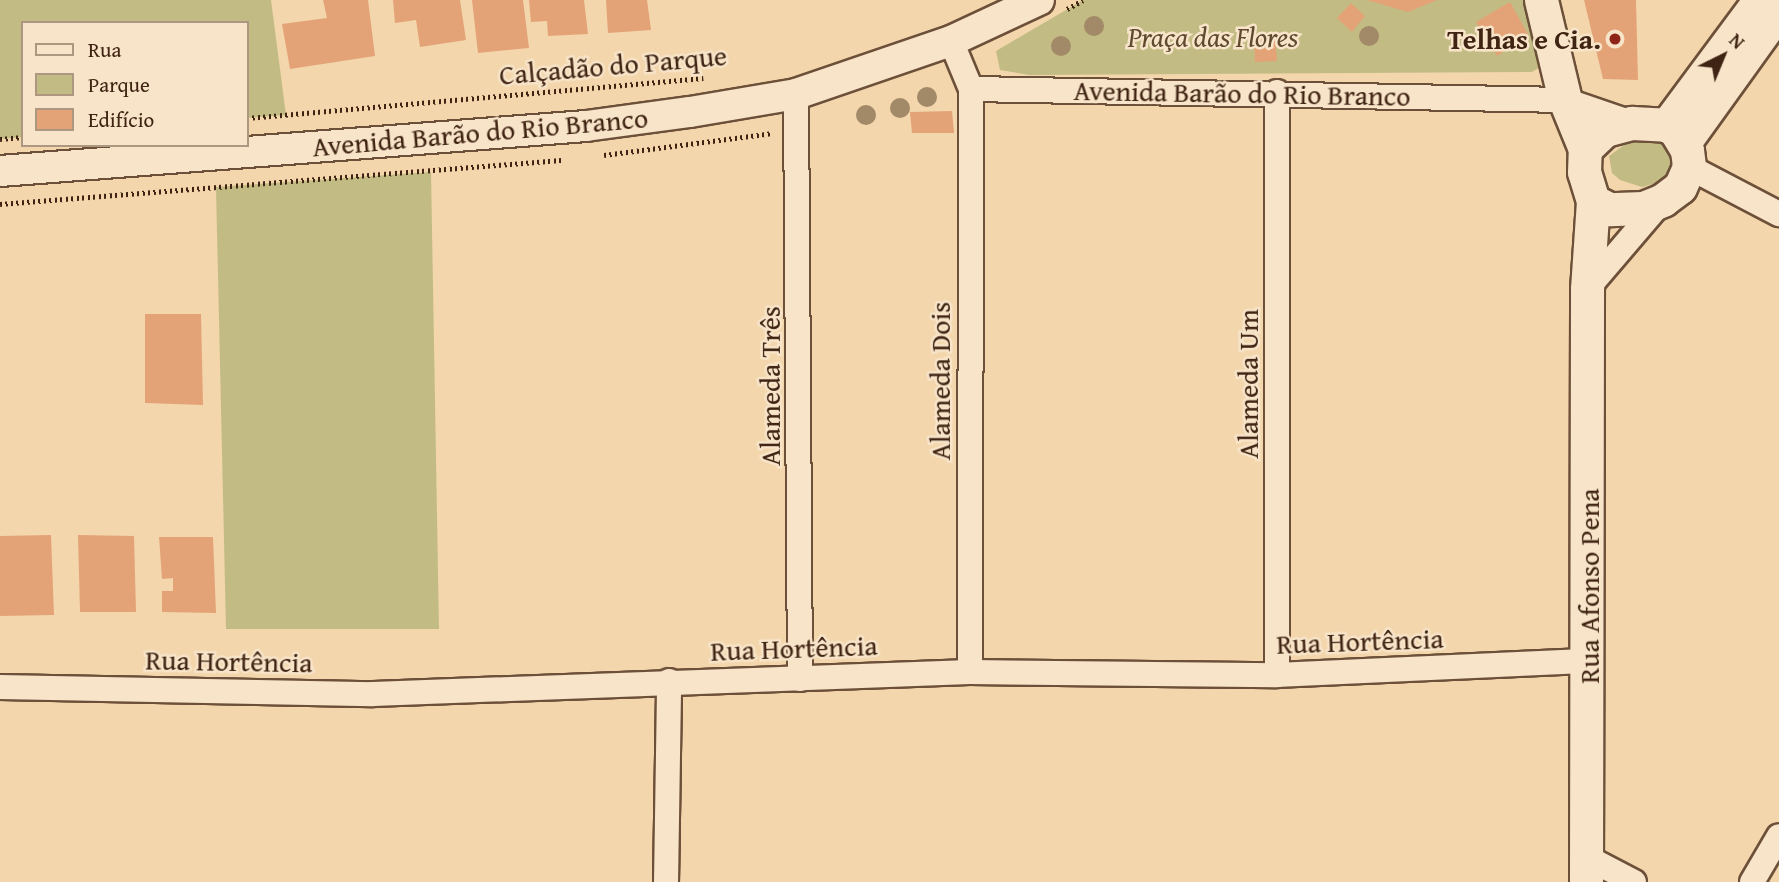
<!DOCTYPE html>
<html>
<head>
<meta charset="utf-8">
<style>
  body { margin:0 }
  #map { position:relative; width:1779px; height:882px; overflow:hidden; background:#f3d6ac; font-family:"Gentium Book Plus",serif }
  div>[style] { position:absolute }
  .green>* { inset:0; background:#c2bc84 }
  .building>* { inset:0; background:#e4a377 }
  .path>* { height:4.5px; margin-top:-2.25px; transform-origin:0; background:repeating-linear-gradient(90deg,#402413 0 2px,transparent 0 5.5px) }
  .roads { filter:drop-shadow(2px 0 #6d5039) drop-shadow(-2px 0 #6d5039) drop-shadow(0 2px #6d5039) drop-shadow(0 -2px #6d5039) }
  .minor>* { height:24px; margin:-12px; padding:0 12px; transform-origin:12px; border-radius:12px; background:#f7e4c9 }
  .tertiary>* { height:30px; margin:-15px; padding:0 15px; transform-origin:15px; border-radius:15px; background:#f7e4c9 }
  .secondary>* { height:33px; margin:-16.5px; padding:0 16.5px; transform-origin:16.5px; border-radius:16.5px; background:#f7e4c9 }
  .trees>* { width:20px; height:20px; margin:-10px; border-radius:50%; background:#a28967 }
  .dots>* { width:19px; height:19px; translate:-50% -50%; box-sizing:border-box; border:4px solid #f7e4c9; border-radius:50% }
  span { translate:-50% -50%; white-space:nowrap; text-align:center; line-height:1.15; -webkit-text-stroke:5px #f7e4c9; paint-order:stroke }
  .park-label { font-size:28px; color:#604a2f; font-style:italic }
  .poi-label { font-size:28px; color:#402413; font-weight:700 }
  .right { translate:-100% -50%; text-align:right }
  .street-label { font-size:28px; color:#402413 }
  .legend { position:absolute; left:21px; top:21px; width:228px; height:126px; box-sizing:border-box; background:#f7e4c9; border:2px solid #ae9780; margin:0; padding:9px 12px; list-style:none; font-size:21px; color:#402413 }
  .legend li { display:flex; align-items:center; gap:14px; height:35px }
  .legend b { width:35px; border:2px solid #ae9780 }
  .north { position:absolute; left:1688px; top:21px; width:70px; height:70px; -webkit-text-stroke:5px #f7e4c9; paint-order:stroke; rotate:43deg; font-size:19px; font-weight:700; line-height:28px; text-align:center; color:#402413 }
  .north::after { content:''; display:block; margin:auto; width:24px; height:32px; background:#402413; clip-path:polygon(50% 0,100% 100%,50% 72%,0 100%) }
</style>
</head>
<body>
<div id="map">
  <div class="green">
    <div style="clip-path:polygon(0 0,271px 0,286px 115px,247px 118px,247px 23px,23px 23px,23px 137px,0 139px)"></div>
    <div style="clip-path:polygon(1083px 0,1525px 0,1540px 67px,1532px 72px,1029px 75px,1000px 70px,996px 51px)"></div>
    <div style="clip-path:polygon(1649px 138px,1660px 138px,1687px 159px,1663px 181px,1642px 187px,1620px 180px,1612px 173px,1609px 156px,1631px 140px)"></div>
    <div style="clip-path:polygon(431px 172px,439px 629px,226px 629px,216px 187px)"></div>
  </div>
  <div class="building">
    <div style="clip-path:polygon(323px 0,368px 0,375px 56px,290px 69px,282px 24px,327px 18px)"></div>
    <div style="clip-path:polygon(393px 0,460px 0,466px 40px,420px 47px,416px 20px,395px 23px)"></div>
    <div style="clip-path:polygon(472px 0,523px 0,529px 48px,478px 53px)"></div>
    <div style="clip-path:polygon(529px 0,584px 0,588px 34px,548px 36px,547px 21px,531px 22px)"></div>
    <div style="clip-path:polygon(606px 0,647px 0,651px 30px,608px 33px)"></div>
    <div style="clip-path:polygon(1367px 0,1437px 0,1408px 12px)"></div>
    <div style="clip-path:polygon(1584px 0,1636px 0,1638px 80px,1603px 79px)"></div>
    <div style="clip-path:polygon(1510px 2px,1529px 36px,1497px 56px,1476px 22px)"></div>
    <div style="clip-path:polygon(1351px 3px,1365px 16px,1352px 32px,1337px 18px)"></div>
    <div style="clip-path:polygon(1254px 38px,1275px 38px,1277px 61px,1255px 62px)"></div>
    <div style="clip-path:polygon(952px 111px,954px 133px,912px 133px,910px 112px)"></div>
    <div style="clip-path:polygon(145px 314px,201px 314px,203px 405px,145px 403px)"></div>
    <div style="clip-path:polygon(51px 535px,54px 615px,0 616px,0 536px)"></div>
    <div style="clip-path:polygon(78px 535px,134px 536px,136px 612px,80px 612px)"></div>
    <div style="clip-path:polygon(159px 537px,213px 537px,216px 613px,162px 612px,162px 591px,173px 591px,173px 578px,162px 579px)"></div>
  </div>
  <div class="path">
    <div style="left:1067px;top:9px;width:18px;rotate:-29deg"></div>
    <div style="left:247px;top:118px;width:458px;rotate:-5deg"></div>
    <div style="left:0;top:139px;width:23px;rotate:-5deg"></div>
    <div style="left:604px;top:155px;width:170px;rotate:-7.4deg"></div>
    <div style="left:0;top:204px;width:563px;rotate:-4.48deg"></div>
  </div>
  <div class="roads">
    <div class="minor">
      <div style="left:951px;top:41px;width:52px;rotate:67.4deg"></div>
      <div style="left:971px;top:89px;width:594px;rotate:1.06deg"></div>
      <div style="left:1565px;top:100px;width:71px;rotate:18.9deg"></div>
      <div style="left:1277px;top:92px;width:583px;rotate:90deg"></div>
      <div style="left:796px;top:94px;width:585px;rotate:89.61deg"></div>
      <div style="left:1689px;top:167px;width:102px;rotate:27.6deg"></div>
      <div style="left:1587px;top:289px;width:117px;rotate:-49.5deg"></div>
      <div style="left:970px;top:672px;width:583px;rotate:-89.9deg"></div>
      <div style="left:0;top:687px;width:373px;rotate:1.1deg"></div>
      <div style="left:373px;top:694px;width:597px;rotate:-2.11deg"></div>
      <div style="left:970px;top:672px;width:307px;rotate:0.6deg"></div>
      <div style="left:1277px;top:675px;width:312px;rotate:-2.6deg"></div>
      <div style="left:1586px;top:857px;width:54px;rotate:27.5deg"></div>
      <div style="left:666px;top:882px;width:201px;rotate:-89.1deg"></div>
      <div style="left:1752px;top:882px;width:53px;rotate:-59.6deg"></div>
    </div>
    <div class="tertiary">
      <div style="left:1666px;top:125px;width:156px;rotate:-53.4deg"></div>
      <div style="left:1685px;top:145px;width:161px;rotate:-54.3deg"></div>
      <div style="left:0;top:171px;width:588px;rotate:-4.39deg"></div>
      <div style="left:586px;top:126px;width:105px;rotate:-7.7deg"></div>
      <div style="left:690px;top:112px;width:108px;rotate:-9.6deg"></div>
      <div style="left:796px;top:94px;width:164px;rotate:-18.9deg"></div>
      <div style="left:951px;top:41px;width:97px;rotate:-25deg"></div>
    </div>
    <div class="secondary">
      <div style="left:1541px;top:0;width:103px;rotate:76.5deg"></div>
      <div style="left:1565px;top:100px;width:53px;rotate:67.8deg"></div>
      <div style="left:1632px;top:123px;width:34px;rotate:3deg"></div>
      <div style="left:1666px;top:125px;width:10px;rotate:29deg"></div>
      <div style="left:1675px;top:130px;width:23px;rotate:59deg"></div>
      <div style="left:1687px;top:150px;width:17px;rotate:83deg"></div>
      <div style="left:1689px;top:167px;width:22px;rotate:114deg"></div>
      <div style="left:1680px;top:187px;width:21px;rotate:143deg"></div>
      <div style="left:1663px;top:200px;width:22px;rotate:158deg"></div>
      <div style="left:1643px;top:208px;width:34px;rotate:178deg"></div>
      <div style="left:1609px;top:209px;width:18px;rotate:-153deg"></div>
      <div style="left:1593px;top:201px;width:30px;rotate:-107deg"></div>
      <div style="left:1584px;top:172px;width:23px;rotate:-88deg"></div>
      <div style="left:1585px;top:149px;width:28px;rotate:-44deg"></div>
      <div style="left:1605px;top:130px;width:28px;rotate:-15deg"></div>
      <div style="left:1586px;top:882px;width:593px;rotate:-89.9deg"></div>
      <div style="left:1587px;top:289px;width:88px;rotate:-86.1deg"></div>
    </div>
  </div>
  <div class="trees">
    <div style="left:1094px;top:26px"></div>
    <div style="left:1369px;top:36px"></div>
    <div style="left:1061px;top:46px"></div>
    <div style="left:927px;top:97px"></div>
    <div style="left:900px;top:108px"></div>
    <div style="left:866px;top:115px"></div>
  </div>
  <div class="dots">
    <div style="left:1615px;top:39px;background:#8f2418"></div>
  </div>
  <div class="park-label">
    <span style="left:1213px;top:37px">Praça das Flores</span>
  </div>
  <div class="poi-label">
    <span class="right" style="left:1601px;top:39px">Telhas e Cia.</span>
  </div>
  <div class="street-label">
    <span style="left:613px;top:65px;rotate:-5deg">Calçadão do Parque</span>
    <span style="left:1242px;top:93px;rotate:1deg">Avenida Barão do Rio Branco</span>
    <span style="left:480px;top:132px;rotate:-5deg">Avenida Barão do Rio Branco</span>
    <span style="left:940px;top:381px;rotate:-90deg">Alameda Dois</span>
    <span style="left:1248px;top:384px;rotate:-90deg">Alameda Um</span>
    <span style="left:770px;top:386px;rotate:-90deg">Alameda Três</span>
    <span style="left:1589px;top:586px;rotate:-90deg">Rua Afonso Pena</span>
    <span style="left:1360px;top:641px;rotate:-2deg">Rua Hortência</span>
    <span style="left:794px;top:648px;rotate:-2deg">Rua Hortência</span>
    <span style="left:229px;top:661px;rotate:1deg">Rua Hortência</span>
  </div>
  <ul class="legend">
  <li><b style="height:9px;background:#f7e4c9"></b>Rua</li>
  <li><b style="height:19px;background:#c2bc84"></b>Parque</li>
  <li><b style="height:19px;background:#e4a377"></b>Edifício</li>
  </ul>
  <div class="north">N</div>
</div>
</body>
</html>
